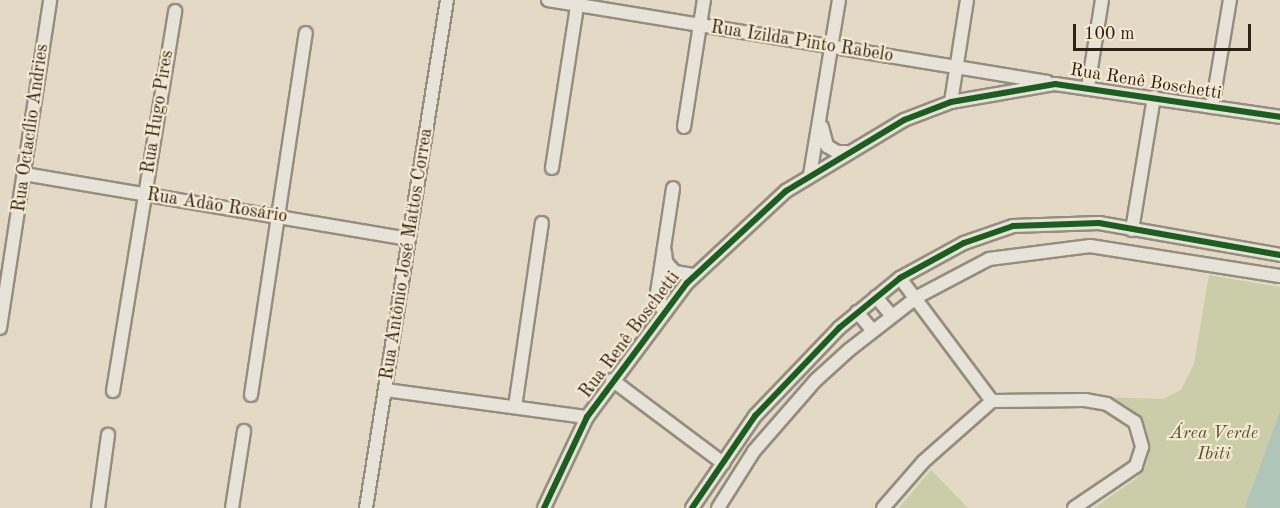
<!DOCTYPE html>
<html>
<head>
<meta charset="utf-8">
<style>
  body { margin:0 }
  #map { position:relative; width:1280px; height:508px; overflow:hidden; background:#e3d9c5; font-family:"Old Standard TT",serif }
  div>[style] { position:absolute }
  .green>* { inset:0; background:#cbcca8 }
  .water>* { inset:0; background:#b0c4b7 }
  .roads { filter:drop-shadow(2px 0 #948d80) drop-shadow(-2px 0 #948d80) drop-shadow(0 2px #948d80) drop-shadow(0 -2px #948d80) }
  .minor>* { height:12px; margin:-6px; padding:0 6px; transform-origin:6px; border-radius:6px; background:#e8e3d9 }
  .cycleway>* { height:6px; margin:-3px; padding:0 3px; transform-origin:3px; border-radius:3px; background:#1b5e20 }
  span { translate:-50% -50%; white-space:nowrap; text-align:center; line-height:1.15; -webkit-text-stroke:4.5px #f5e9d1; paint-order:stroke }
  .street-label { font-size:18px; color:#2d2115 }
  .park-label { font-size:18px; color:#57513a; font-style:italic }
  .scale { position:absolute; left:1073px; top:24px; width:178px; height:27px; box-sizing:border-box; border:3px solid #2d2115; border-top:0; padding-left:8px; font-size:18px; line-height:21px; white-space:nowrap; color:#2d2115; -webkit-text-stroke:4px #f5e9d1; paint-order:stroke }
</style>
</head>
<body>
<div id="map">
  <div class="green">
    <div style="clip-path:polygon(1209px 275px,1280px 287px,1280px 508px,1094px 508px,1137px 478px,1146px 465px,1150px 444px,1137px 415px,1126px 405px,1103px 397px,1163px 399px,1181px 390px,1194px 364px)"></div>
    <div style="clip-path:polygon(931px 470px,968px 508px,899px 508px)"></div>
  </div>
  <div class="water">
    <div style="clip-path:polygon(1280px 412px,1280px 508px,1245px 508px,1248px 499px)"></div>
  </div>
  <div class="roads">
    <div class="minor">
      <div style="left:548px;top:0;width:506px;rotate:9.33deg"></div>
      <div style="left:1088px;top:87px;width:88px;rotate:-80.9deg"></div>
      <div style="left:951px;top:102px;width:103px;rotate:-81.1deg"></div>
      <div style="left:1212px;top:107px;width:109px;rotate:-80.5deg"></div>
      <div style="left:684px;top:127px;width:129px;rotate:-81.1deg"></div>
      <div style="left:822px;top:127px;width:20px;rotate:75deg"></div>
      <div style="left:827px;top:146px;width:12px;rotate:31deg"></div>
      <div style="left:837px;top:152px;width:9px"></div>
      <div style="left:552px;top:168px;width:170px;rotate:-81.2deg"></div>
      <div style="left:24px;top:174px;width:390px;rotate:9.6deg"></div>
      <div style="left:810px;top:175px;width:177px;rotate:-80.6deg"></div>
      <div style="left:1132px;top:230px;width:135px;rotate:-80.6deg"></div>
      <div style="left:665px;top:252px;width:10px;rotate:84deg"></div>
      <div style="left:666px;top:262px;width:13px;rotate:48deg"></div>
      <div style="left:675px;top:272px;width:20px;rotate:9deg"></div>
      <div style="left:900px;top:278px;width:154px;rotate:53.2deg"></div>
      <div style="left:992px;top:401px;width:93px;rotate:-0.6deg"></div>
      <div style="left:1085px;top:400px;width:22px;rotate:10deg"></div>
      <div style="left:1107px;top:404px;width:33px;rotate:33deg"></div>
      <div style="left:1135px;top:422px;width:26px;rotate:74deg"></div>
      <div style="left:1142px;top:447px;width:20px;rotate:108deg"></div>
      <div style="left:1136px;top:466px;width:75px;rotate:145.9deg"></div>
      <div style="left:876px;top:297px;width:23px;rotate:50deg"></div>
      <div style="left:857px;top:312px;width:23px;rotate:50deg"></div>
      <div style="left:664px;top:313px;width:21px;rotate:-109deg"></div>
      <div style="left:657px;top:293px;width:106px;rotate:-81.3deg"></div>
      <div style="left:0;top:328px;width:332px;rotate:-81.3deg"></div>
      <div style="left:612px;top:380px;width:139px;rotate:36.8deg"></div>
      <div style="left:386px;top:390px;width:203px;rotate:7.7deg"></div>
      <div style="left:113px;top:391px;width:385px;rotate:-80.7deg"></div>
      <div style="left:251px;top:395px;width:366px;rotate:-81.4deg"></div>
      <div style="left:515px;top:407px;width:186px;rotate:-81.7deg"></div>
      <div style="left:98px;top:508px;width:74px;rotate:-82.2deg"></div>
      <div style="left:232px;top:508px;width:78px;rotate:-81.1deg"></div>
      <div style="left:366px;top:508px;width:514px;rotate:-80.94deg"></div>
      <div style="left:544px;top:508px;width:101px;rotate:-64.7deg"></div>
      <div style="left:587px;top:417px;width:167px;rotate:-53.3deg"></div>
      <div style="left:687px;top:283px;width:135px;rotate:-42.9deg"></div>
      <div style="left:786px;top:191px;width:138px;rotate:-31deg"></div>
      <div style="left:904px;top:120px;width:50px;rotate:-21deg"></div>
      <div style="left:951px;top:102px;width:106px;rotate:-9.8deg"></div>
      <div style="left:1055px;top:84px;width:227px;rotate:8.3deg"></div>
      <div style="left:692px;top:508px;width:112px;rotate:-55.6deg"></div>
      <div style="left:755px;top:416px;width:122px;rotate:-46.3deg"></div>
      <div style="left:839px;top:328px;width:79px;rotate:-39.3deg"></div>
      <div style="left:900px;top:278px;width:73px;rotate:-28.7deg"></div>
      <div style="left:964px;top:243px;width:52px;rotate:-19.1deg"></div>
      <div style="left:1013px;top:226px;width:86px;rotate:-2deg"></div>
      <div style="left:1099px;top:223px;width:184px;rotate:10deg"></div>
      <div style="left:718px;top:508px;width:67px;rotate:-57.7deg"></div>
      <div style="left:754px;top:451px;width:94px;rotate:-48.9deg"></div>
      <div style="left:816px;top:380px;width:45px;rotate:-42.3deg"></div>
      <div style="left:849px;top:350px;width:86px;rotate:-37.9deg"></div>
      <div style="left:917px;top:297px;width:81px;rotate:-27.8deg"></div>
      <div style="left:989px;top:259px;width:102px;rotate:-7.3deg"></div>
      <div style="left:1090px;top:246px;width:192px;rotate:9deg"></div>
      <div style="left:883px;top:508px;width:62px;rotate:-48.9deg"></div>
      <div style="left:924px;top:461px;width:91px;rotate:-41.4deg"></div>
    </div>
  </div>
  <div class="cycleway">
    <div style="left:544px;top:508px;width:101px;rotate:-64.7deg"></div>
    <div style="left:587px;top:417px;width:167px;rotate:-53.3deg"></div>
    <div style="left:687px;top:283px;width:135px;rotate:-42.9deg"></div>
    <div style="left:786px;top:191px;width:138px;rotate:-31deg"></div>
    <div style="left:904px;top:120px;width:50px;rotate:-21deg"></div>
    <div style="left:951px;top:102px;width:106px;rotate:-9.8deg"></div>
    <div style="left:1055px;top:84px;width:227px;rotate:8.3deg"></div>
    <div style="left:692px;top:508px;width:112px;rotate:-55.6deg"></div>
    <div style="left:755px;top:416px;width:122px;rotate:-46.3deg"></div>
    <div style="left:839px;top:328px;width:79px;rotate:-39.3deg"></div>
    <div style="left:900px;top:278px;width:73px;rotate:-28.7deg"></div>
    <div style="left:964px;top:243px;width:52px;rotate:-19.1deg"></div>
    <div style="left:1013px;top:226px;width:86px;rotate:-2deg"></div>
    <div style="left:1099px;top:223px;width:184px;rotate:10deg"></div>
  </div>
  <div class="street-label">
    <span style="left:802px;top:42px;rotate:9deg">Rua Izilda Pinto Rabelo</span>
    <span style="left:1146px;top:82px;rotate:9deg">Rua Renê Boschetti</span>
    <span style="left:158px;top:112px;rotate:-81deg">Rua Hugo Pires</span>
    <span style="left:31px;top:128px;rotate:-82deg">Rua Octacílio Andries</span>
    <span style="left:217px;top:206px;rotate:9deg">Rua Adão Rosário</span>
    <span style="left:407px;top:254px;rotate:-81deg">Rua Antônio José Mattos Correa</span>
    <span style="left:630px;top:335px;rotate:-53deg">Rua Renê Boschetti</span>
  </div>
  <div class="park-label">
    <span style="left:1214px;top:444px">Área Verde<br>Ibiti</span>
  </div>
  <div class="scale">100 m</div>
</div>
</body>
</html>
